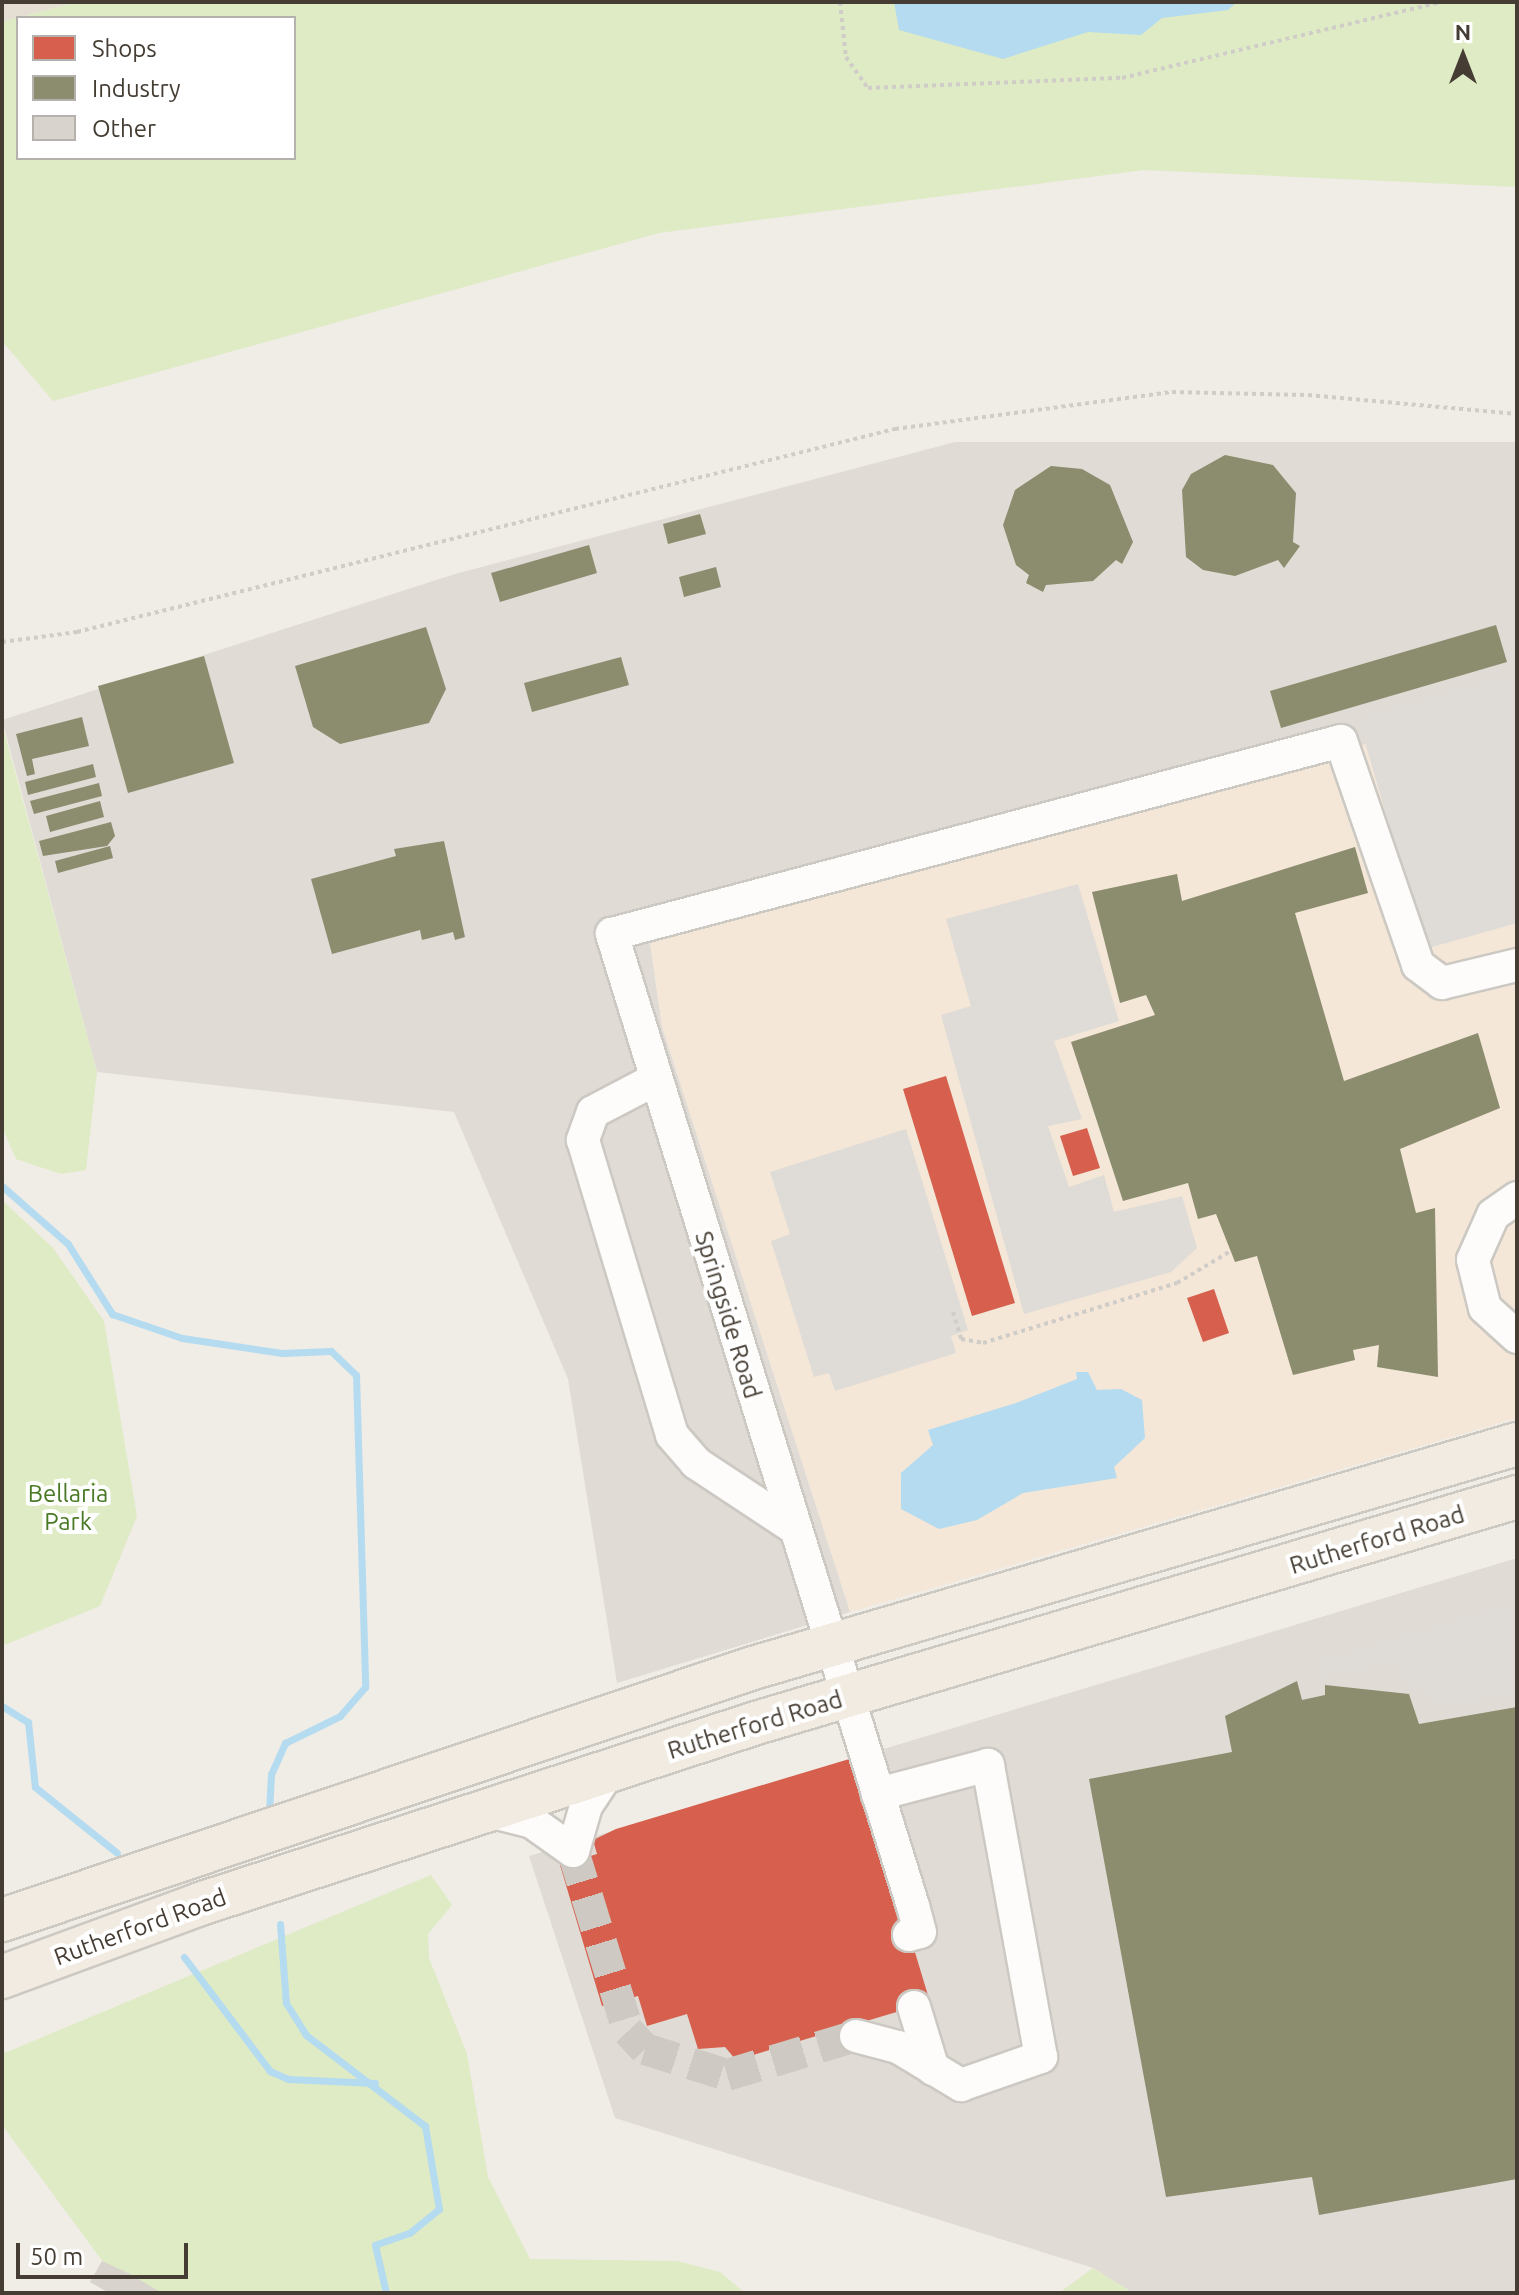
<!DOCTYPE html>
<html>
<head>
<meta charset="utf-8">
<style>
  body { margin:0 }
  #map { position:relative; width:1519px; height:2295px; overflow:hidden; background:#f0ece6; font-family:Ubuntu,sans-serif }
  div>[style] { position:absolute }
  .residential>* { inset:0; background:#e4ded3 }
  .commercial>* { inset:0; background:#f4e7d8 }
  .industrial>* { inset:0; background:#e0dbd5 }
  .green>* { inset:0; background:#deebc4 }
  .parking>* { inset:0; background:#dfdbd6 }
  .water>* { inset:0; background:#b4dbf0 }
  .shops>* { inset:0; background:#d6604d }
  .industry>* { inset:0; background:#8c8c6e }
  .stream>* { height:7px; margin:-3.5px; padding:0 3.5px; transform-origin:3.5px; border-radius:3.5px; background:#b4dbf0 }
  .building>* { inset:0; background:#d8d3cd }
  .minor-tunnel>* { height:32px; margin-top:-16px; transform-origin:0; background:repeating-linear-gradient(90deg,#cec9c2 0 32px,transparent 0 48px) }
  .path>* { height:4px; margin-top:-2px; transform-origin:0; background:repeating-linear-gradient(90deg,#d0cdc9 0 4px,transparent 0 8px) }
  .roads { filter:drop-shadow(2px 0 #ccc8c2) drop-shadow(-2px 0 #ccc8c2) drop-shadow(0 2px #ccc8c2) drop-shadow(0 -2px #ccc8c2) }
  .minor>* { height:32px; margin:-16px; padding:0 16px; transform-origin:16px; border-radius:16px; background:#fdfcfb }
  .major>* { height:42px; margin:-21px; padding:0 21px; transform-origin:21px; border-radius:21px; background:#f1ebe2 }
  span { translate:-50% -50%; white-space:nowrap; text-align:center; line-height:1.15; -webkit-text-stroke:8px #fff; paint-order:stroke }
  .street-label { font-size:24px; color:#453d33 }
  .park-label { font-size:24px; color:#497924 }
  .frame { position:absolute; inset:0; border:4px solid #453d33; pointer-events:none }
  .legend { position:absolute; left:16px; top:16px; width:280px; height:144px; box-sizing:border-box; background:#fff; border:2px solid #b5b1ad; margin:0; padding:10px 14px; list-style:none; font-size:24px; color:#453d33 }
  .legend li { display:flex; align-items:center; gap:16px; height:40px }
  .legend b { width:40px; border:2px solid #b5b1ad }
  .north { position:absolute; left:1423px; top:16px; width:80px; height:80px; -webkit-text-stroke:6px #fff; paint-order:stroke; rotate:0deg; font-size:22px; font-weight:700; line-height:32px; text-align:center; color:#453d33 }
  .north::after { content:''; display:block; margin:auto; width:28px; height:36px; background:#453d33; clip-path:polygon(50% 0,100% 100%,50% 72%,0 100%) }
  .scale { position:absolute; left:16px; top:2243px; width:172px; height:36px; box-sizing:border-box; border:4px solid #453d33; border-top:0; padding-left:10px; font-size:24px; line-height:28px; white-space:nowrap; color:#453d33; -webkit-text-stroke:6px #fff; paint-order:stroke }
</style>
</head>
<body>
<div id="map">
  <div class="residential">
    <div style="clip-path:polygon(2px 2px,77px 2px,2px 22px)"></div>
  </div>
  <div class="commercial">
    <div style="clip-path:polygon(1517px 702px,1517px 1418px,850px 1612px,662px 1027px,650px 943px)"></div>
  </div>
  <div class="industrial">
    <div style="clip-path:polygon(955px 442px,1517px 442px,1517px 702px,650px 943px,662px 1027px,850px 1612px,617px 1683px,568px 1379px,454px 1112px,97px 1072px,2px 720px,455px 574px)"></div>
    <div style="clip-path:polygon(1517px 1558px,1517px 2293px,1133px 2293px,1093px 2268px,615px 2118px,529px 1856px)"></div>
  </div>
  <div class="green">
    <div style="clip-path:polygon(evenodd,77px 2px,1517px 2px,1517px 187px,1144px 170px,659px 233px,53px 401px,2px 341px,2px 22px,77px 2px,18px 18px,294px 18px,294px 158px,18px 158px,18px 18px)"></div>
    <div style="clip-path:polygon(2px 724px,97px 1072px,86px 1170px,61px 1174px,16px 1159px,2px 1127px)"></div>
    <div style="clip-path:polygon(2px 1200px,53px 1248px,104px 1321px,137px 1516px,100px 1606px,2px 1646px)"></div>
    <div style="clip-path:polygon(431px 1875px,452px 1905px,428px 1934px,429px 1958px,467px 2054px,488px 2177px,530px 2259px,677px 2261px,720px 2272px,745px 2293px,126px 2293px,2px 2125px,2px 2054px)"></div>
    <div style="clip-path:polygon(1093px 2268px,1133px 2293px,1059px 2293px)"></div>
  </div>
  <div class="parking">
    <div style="clip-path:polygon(1509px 675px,1517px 702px,1517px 923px,1425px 949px,1358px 718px)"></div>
    <div style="clip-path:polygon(1078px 884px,1119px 1021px,1054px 1041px,1082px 1119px,1048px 1126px,1069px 1187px,1104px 1175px,1114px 1212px,1182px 1196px,1197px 1248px,1171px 1272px,1024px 1314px,941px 1015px,971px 1006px,946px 919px)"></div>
    <div style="clip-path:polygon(906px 1129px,968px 1330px,951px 1336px,956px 1353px,835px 1391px,829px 1373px,814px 1377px,771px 1241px,790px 1234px,770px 1172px)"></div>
    <div style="clip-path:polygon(1517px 1602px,1517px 1694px,1445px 1706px,1406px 1684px,1399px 1661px,1323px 1678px,1316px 1662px)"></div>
  </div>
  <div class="water">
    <div style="clip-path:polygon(894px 2px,1237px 2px,1228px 10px,1162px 18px,1141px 35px,1088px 32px,1003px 59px,899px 30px)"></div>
    <div style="clip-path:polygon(1076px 1372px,1088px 1372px,1097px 1390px,1121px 1389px,1142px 1400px,1145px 1438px,1114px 1467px,1117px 1478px,1023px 1493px,977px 1520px,939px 1529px,901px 1509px,901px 1473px,933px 1445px,928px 1430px,1016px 1403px,1077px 1379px)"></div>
  </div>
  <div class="shops">
    <div style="clip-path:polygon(946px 1076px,1015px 1303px,972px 1316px,903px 1089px)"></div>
    <div style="clip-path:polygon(1087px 1128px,1100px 1168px,1073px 1176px,1060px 1136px)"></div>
    <div style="clip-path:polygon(1214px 1289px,1229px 1333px,1203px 1342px,1187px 1298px)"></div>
    <div style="clip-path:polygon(856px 1757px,930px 2002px,736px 2060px,725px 2047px,698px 2049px,687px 2014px,647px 2026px,638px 1996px,602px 2006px,560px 1865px,597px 1854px,593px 1840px,616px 1829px)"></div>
  </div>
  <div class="industry">
    <div style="clip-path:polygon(1225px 455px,1273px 465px,1296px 493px,1293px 542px,1300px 546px,1284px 568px,1278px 560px,1235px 576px,1203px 570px,1186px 557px,1182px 490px,1191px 474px)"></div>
    <div style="clip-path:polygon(1051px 466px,1082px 469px,1110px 485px,1133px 542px,1122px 564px,1116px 560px,1093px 581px,1046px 585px,1043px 592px,1026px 583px,1029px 575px,1016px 565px,1003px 525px,1015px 490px)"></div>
    <div style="clip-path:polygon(700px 514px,706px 534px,668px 544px,663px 524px)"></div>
    <div style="clip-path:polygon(589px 545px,597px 573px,500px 602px,491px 573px)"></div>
    <div style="clip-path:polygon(716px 567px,721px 587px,684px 597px,679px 577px)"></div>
    <div style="clip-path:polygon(1496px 625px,1507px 662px,1281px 728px,1270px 691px)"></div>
    <div style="clip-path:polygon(426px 627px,446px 689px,429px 723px,340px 744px,313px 727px,295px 666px)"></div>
    <div style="clip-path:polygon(204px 656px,234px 763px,128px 793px,98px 686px)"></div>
    <div style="clip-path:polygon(621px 657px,629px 685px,532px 712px,524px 683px)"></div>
    <div style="clip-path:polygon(82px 717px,89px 746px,32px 759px,35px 774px,27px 776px,16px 734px)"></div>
    <div style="clip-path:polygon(93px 764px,96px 777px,28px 795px,25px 782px)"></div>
    <div style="clip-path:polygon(99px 783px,102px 796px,34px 814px,30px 801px)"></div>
    <div style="clip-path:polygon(100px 801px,104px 817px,50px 832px,46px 816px)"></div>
    <div style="clip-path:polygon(111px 822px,115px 836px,107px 846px,43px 856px,39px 841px)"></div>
    <div style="clip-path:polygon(444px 841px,465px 937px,455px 940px,453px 932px,422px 940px,420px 930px,332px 954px,311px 879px,396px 856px,394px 849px)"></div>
    <div style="clip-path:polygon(110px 846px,113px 858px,58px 873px,55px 861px)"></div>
    <div style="clip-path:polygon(1355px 847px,1368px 893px,1295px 913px,1344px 1081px,1478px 1033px,1500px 1108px,1400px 1149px,1416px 1213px,1435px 1208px,1438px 1377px,1377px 1367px,1379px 1345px,1353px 1350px,1355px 1360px,1293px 1375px,1257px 1256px,1235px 1262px,1216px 1214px,1198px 1219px,1188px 1183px,1123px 1201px,1071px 1042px,1155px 1015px,1146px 995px,1120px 1003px,1092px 892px,1177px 874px,1182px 901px)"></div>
    <div style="clip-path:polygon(1297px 1681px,1302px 1700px,1325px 1695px,1325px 1685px,1409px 1694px,1419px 1724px,1517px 1707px,1517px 2179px,1319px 2215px,1312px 2177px,1166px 2197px,1089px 1779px,1232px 1752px,1225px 1716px)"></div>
  </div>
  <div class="stream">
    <div style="left:2px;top:1186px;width:88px;rotate:41.3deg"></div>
    <div style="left:68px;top:1244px;width:83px;rotate:57.8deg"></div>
    <div style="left:112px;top:1314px;width:74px;rotate:18.9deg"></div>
    <div style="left:182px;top:1338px;width:101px;rotate:8.5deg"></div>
    <div style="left:282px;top:1353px;width:49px;rotate:-2.3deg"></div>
    <div style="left:331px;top:1351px;width:35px;rotate:44deg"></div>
    <div style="left:356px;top:1375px;width:312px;rotate:88.3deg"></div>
    <div style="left:365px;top:1687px;width:38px;rotate:131deg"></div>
    <div style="left:340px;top:1716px;width:61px;rotate:153.9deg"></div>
    <div style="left:285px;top:1743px;width:34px;rotate:114deg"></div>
    <div style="left:271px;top:1774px;width:34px;rotate:93deg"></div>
    <div style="left:2px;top:1706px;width:31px;rotate:32deg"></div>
    <div style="left:28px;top:1722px;width:65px;rotate:83.9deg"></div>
    <div style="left:35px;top:1787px;width:105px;rotate:38.8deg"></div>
    <div style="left:280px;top:1924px;width:79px;rotate:85.7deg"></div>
    <div style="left:286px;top:2003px;width:38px;rotate:58deg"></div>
    <div style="left:306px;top:2035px;width:150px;rotate:37.4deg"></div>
    <div style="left:425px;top:2126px;width:84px;rotate:80.4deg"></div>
    <div style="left:439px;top:2209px;width:38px;rotate:141deg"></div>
    <div style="left:409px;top:2233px;width:36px;rotate:161deg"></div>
    <div style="left:375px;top:2245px;width:49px;rotate:77.1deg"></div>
    <div style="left:184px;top:1957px;width:143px;rotate:53deg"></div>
    <div style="left:270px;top:2071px;width:20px;rotate:24deg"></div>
    <div style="left:288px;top:2079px;width:87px;rotate:2.6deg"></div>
  </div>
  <div class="building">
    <div style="clip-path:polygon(102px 2261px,128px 2273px,162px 2293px,109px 2293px,90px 2282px)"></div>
  </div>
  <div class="minor-tunnel">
    <div style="left:573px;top:1851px;width:188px;rotate:73deg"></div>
    <div style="left:628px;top:2031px;width:25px;rotate:47deg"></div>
    <div style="left:645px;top:2049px;width:86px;rotate:17.6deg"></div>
    <div style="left:727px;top:2075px;width:135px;rotate:-16.8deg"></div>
  </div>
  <div class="path">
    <div style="left:840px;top:2px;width:55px;rotate:83.8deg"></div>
    <div style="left:846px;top:57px;width:38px;rotate:55deg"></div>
    <div style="left:868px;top:88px;width:254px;rotate:-2.3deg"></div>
    <div style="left:1122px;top:78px;width:329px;rotate:-13.4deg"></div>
    <div style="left:2px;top:642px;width:76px;rotate:-7.6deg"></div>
    <div style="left:77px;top:632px;width:843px;rotate:-13.94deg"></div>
    <div style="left:895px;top:429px;width:279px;rotate:-7.6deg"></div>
    <div style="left:1172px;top:392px;width:136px;rotate:1.3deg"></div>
    <div style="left:1308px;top:395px;width:210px;rotate:5.2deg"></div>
    <div style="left:953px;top:1312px;width:28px;rotate:73deg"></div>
    <div style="left:961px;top:1339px;width:22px;rotate:10deg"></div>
    <div style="left:983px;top:1343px;width:203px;rotate:-17.2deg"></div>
    <div style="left:1177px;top:1283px;width:63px;rotate:-30.7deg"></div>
  </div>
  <div class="roads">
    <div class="minor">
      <div style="left:656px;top:1079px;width:71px;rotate:152.4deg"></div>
      <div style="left:593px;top:1112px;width:30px;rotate:110deg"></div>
      <div style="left:583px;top:1140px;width:308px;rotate:73.2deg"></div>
      <div style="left:672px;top:1435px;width:37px;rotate:49deg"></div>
      <div style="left:696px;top:1463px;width:116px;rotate:33.4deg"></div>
      <div style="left:1517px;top:1198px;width:29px;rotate:145deg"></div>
      <div style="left:1493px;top:1215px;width:49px;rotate:114deg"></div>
      <div style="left:1473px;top:1260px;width:49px;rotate:76deg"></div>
      <div style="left:1485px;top:1308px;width:43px;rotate:42.2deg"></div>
      <div style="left:489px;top:1811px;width:44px;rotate:14.3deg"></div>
      <div style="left:532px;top:1822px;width:50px;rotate:35.3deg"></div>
      <div style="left:573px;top:1851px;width:47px;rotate:-73.9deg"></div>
      <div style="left:586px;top:1806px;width:42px;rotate:-56.7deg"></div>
      <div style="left:909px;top:1935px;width:11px;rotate:-15deg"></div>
      <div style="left:920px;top:1932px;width:27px;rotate:-105deg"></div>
      <div style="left:913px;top:1906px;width:1018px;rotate:-107.21deg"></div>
      <div style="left:612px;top:934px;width:754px;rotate:-14.83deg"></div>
      <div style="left:1341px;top:741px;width:237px;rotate:71deg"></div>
      <div style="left:1418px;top:965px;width:30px;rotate:37deg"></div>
      <div style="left:1442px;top:983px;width:77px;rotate:-13.5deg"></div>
      <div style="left:914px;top:2007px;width:65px;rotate:73deg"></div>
      <div style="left:856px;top:2036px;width:43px;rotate:14.7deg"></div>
      <div style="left:898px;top:2047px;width:74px;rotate:31.1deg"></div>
      <div style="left:961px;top:2085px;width:85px;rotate:-19.3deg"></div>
      <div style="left:1041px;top:2057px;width:297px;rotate:-100.3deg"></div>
      <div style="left:988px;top:1765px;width:114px;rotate:165.2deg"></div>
    </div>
    <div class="major">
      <div style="left:2px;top:1920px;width:792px;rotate:-18.55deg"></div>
      <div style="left:753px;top:1668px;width:796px;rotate:-16.34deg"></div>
      <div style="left:2px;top:1977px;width:211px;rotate:-20.2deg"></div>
      <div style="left:200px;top:1904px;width:585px;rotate:-18.03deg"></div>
      <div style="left:756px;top:1723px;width:794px;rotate:-16.54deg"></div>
    </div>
  </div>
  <div class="street-label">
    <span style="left:728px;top:1315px;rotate:73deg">Springside Road</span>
    <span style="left:1377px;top:1540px;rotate:-17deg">Rutherford Road</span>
    <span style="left:755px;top:1725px;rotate:-17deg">Rutherford Road</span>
    <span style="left:140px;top:1927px;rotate:-20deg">Rutherford Road</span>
  </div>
  <div class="park-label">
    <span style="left:68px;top:1508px">Bellaria<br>Park</span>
  </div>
  <div class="frame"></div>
  <ul class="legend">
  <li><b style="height:22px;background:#d6604d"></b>Shops</li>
  <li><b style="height:22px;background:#8c8c6e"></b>Industry</li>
  <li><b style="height:22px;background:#d8d3cd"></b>Other</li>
  </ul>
  <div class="north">N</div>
  <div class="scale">50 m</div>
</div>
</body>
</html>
